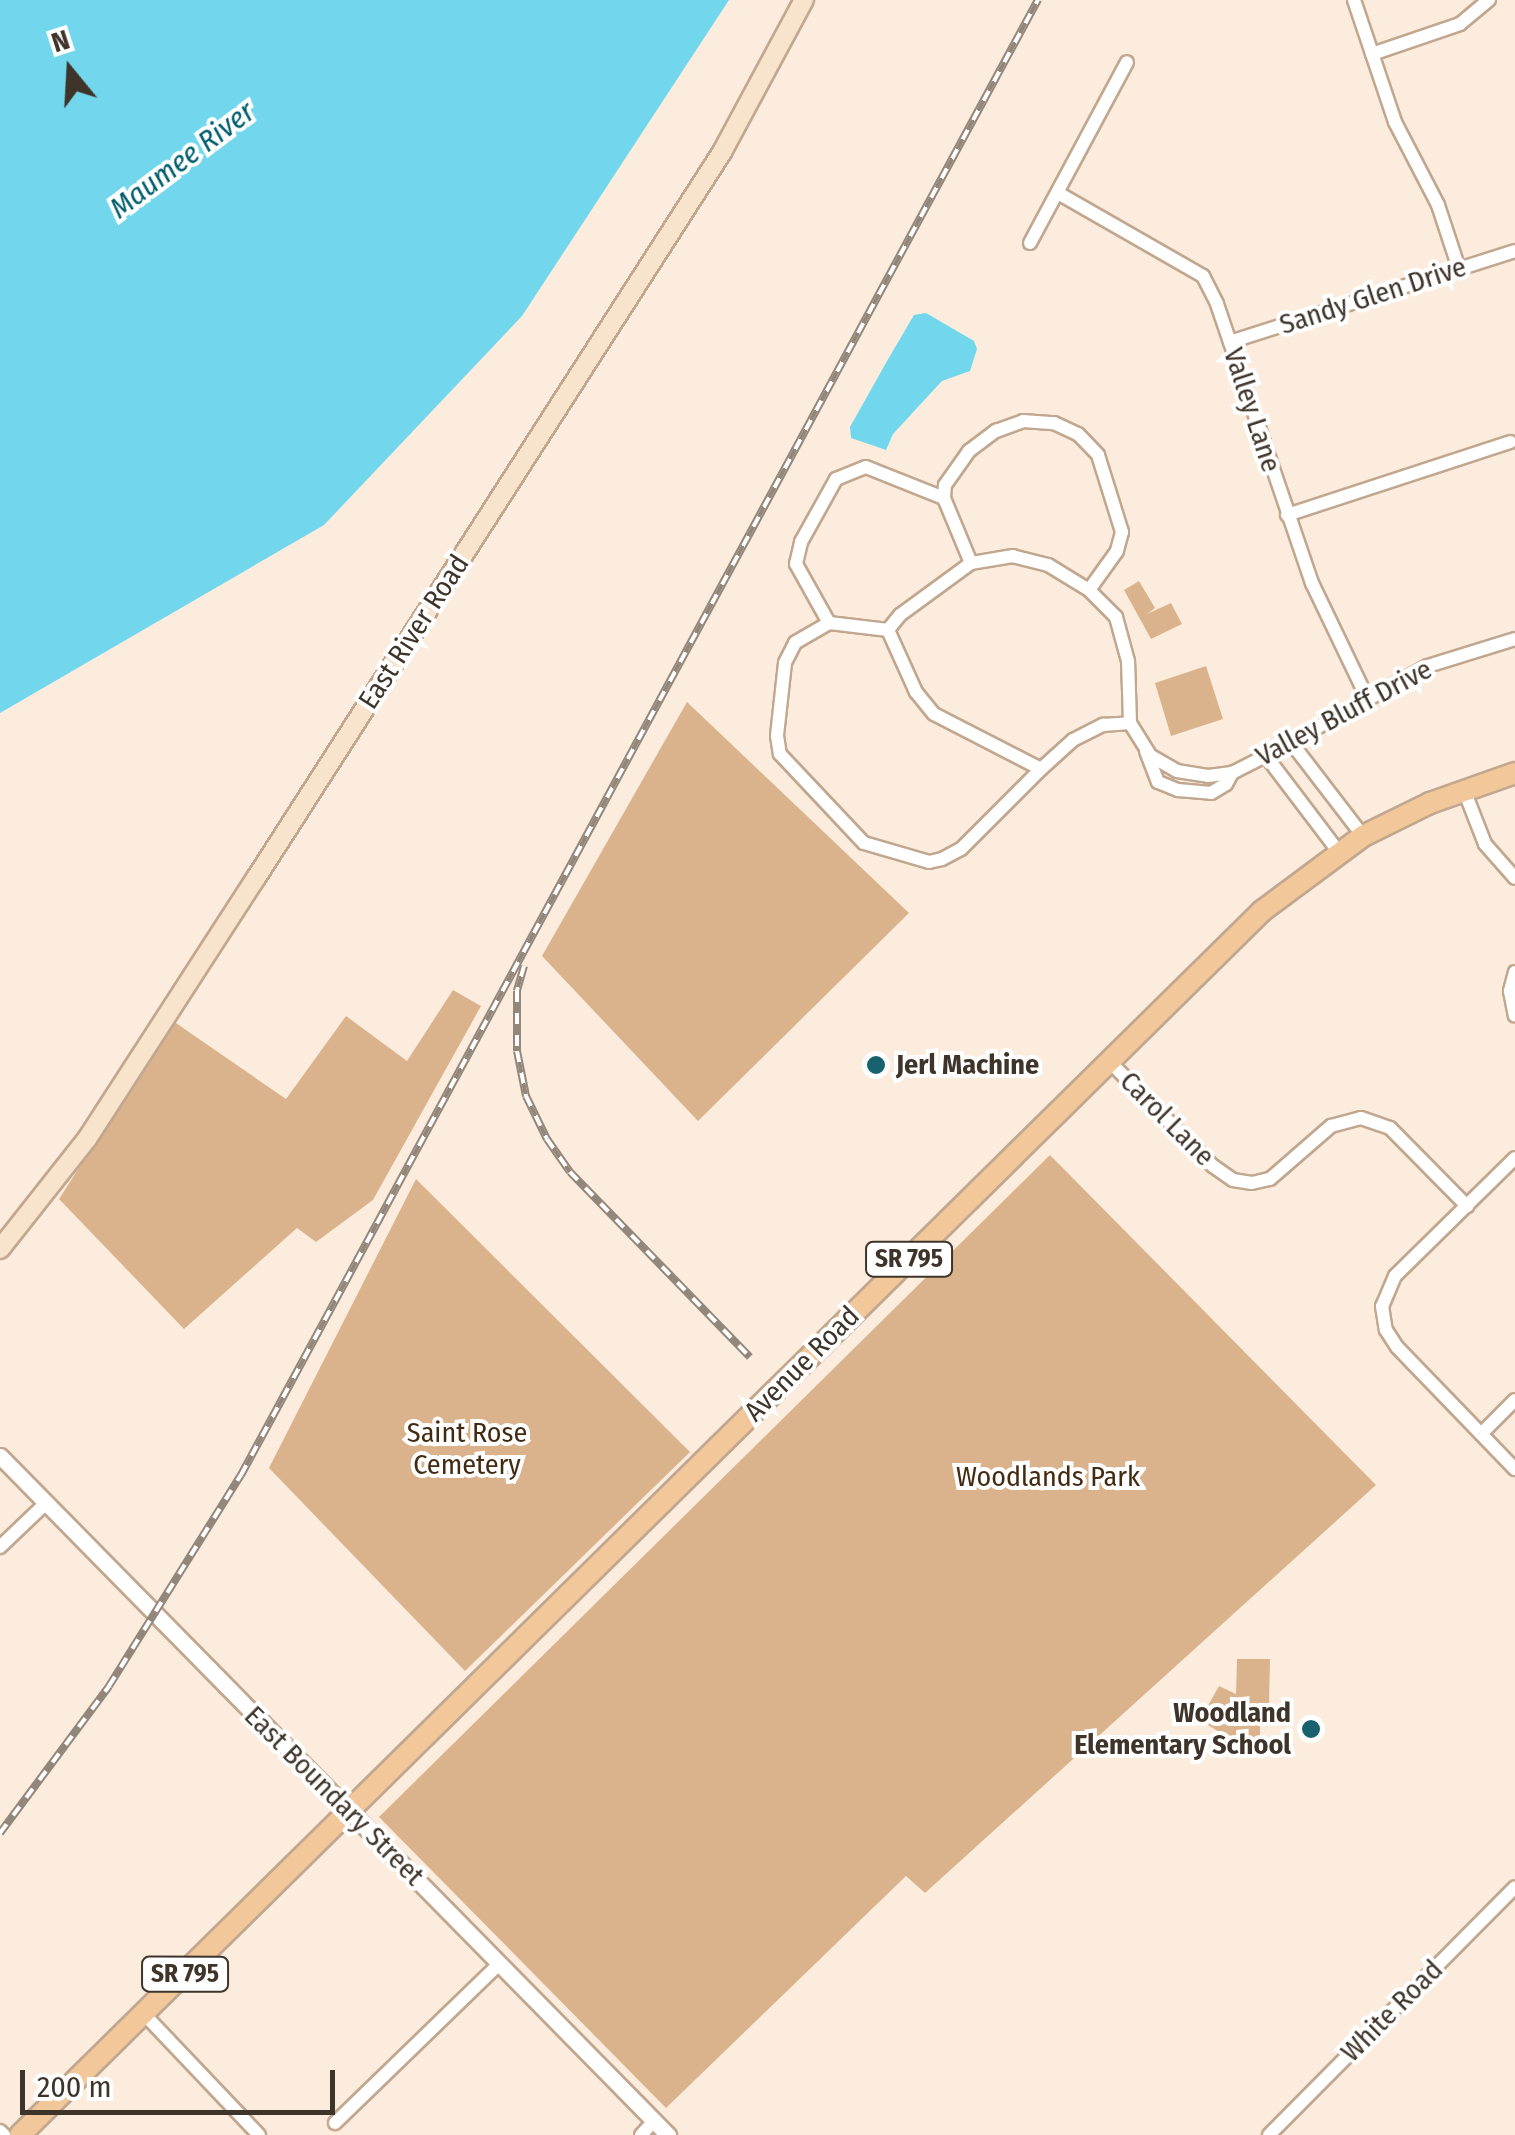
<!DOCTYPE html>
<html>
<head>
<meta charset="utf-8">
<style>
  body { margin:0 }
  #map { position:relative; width:1515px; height:2135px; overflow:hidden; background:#fcecdd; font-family:"Fira Sans Condensed",sans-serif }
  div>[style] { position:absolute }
  .green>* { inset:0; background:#dab38d }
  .water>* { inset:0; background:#72d7ed }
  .roads { filter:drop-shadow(2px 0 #c1a78f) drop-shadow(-2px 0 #c1a78f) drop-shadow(0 2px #c1a78f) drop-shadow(0 -2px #c1a78f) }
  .minor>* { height:12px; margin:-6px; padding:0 6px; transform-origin:6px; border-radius:6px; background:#fff }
  .tertiary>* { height:15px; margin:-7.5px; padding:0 7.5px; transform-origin:7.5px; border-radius:7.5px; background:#fff }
  .secondary>* { height:18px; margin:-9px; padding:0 9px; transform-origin:9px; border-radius:9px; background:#f8e3cd }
  .primary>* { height:20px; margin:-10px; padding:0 10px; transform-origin:10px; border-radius:10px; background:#f2c89b }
  .rail>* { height:8px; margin-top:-4px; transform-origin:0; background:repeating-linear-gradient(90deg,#fff 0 11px,#93867a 0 22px); box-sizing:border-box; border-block:2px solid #93867a }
  .dots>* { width:28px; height:28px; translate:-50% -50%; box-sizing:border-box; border:5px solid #fff; border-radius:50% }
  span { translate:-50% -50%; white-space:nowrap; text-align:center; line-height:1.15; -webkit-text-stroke:8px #fff; paint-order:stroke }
  .shield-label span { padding:2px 8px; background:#fff; border:2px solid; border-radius:8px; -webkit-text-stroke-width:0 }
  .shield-label { font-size:25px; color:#3e342a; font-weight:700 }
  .street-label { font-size:28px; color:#3e342a }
  .poi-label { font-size:28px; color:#3e342a; font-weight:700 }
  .left { translate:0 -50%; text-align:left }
  .right { translate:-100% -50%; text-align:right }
  .park-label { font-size:28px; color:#432b12 }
  .water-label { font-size:30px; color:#005d6c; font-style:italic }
  .north { position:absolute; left:20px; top:20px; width:100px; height:100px; -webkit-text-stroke:8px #fff; paint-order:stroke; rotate:342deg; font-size:28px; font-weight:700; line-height:40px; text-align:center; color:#3e342a }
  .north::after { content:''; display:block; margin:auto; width:35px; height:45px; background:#3e342a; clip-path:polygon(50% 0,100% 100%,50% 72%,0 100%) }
  .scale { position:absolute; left:20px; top:2070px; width:315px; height:45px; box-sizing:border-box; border:5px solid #3e342a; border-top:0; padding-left:12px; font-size:30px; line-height:35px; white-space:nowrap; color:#3e342a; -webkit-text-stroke:8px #fff; paint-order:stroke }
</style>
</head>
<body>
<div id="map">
  <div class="green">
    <div style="clip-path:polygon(1139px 581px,1155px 608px,1147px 614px,1171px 603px,1182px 624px,1151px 639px,1124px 590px)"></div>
    <div style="clip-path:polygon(1206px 666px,1223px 719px,1171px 736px,1155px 683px)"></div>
    <div style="clip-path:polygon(687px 702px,909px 913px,698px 1121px,542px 956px)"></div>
    <div style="clip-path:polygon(453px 990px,481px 1006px,373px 1200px,316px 1242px,297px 1228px,184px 1329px,59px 1199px,173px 1021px,286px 1099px,346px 1016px,407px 1061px)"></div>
    <div style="clip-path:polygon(1050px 1155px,1376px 1485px,925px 1893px,906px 1876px,666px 2108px,379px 1817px)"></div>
    <div style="clip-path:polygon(416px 1179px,690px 1452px,465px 1671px,269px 1468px)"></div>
    <div style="clip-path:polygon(1237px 1659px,1270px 1659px,1269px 1705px,1260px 1705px,1260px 1740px,1232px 1740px,1200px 1720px,1219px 1686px,1236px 1694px)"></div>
  </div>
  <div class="water">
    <div style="clip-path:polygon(0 0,729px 0,522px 316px,324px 525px,0 713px)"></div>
    <div style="clip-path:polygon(926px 313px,974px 341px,977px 349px,970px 371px,942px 381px,893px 434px,886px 450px,851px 438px,850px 427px,887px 361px,914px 315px)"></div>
  </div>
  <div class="roads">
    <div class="minor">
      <div style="left:1354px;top:0;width:129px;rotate:71.4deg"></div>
      <div style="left:1395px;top:122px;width:93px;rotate:62.6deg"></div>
      <div style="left:1438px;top:205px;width:67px;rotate:71.8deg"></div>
      <div style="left:1372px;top:54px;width:93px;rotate:-18.8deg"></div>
      <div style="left:1460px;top:24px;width:38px;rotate:-40deg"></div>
      <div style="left:1058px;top:193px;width:167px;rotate:29.8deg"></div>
      <div style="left:1203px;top:276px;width:31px;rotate:63deg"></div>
      <div style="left:1217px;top:304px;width:295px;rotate:71.2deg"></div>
      <div style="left:1312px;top:583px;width:127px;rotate:64.4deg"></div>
      <div style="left:1030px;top:243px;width:205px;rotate:-61.8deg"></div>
      <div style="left:1230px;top:342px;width:299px;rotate:-17.7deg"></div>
      <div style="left:1287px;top:515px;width:235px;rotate:-18.1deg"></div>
      <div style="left:971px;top:563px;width:70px;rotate:-112.6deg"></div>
      <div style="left:944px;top:498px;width:13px;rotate:-86deg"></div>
      <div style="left:945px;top:485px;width:42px;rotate:-54.8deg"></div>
      <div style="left:969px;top:451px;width:34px;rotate:-37deg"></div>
      <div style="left:996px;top:431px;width:29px;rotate:-20deg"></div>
      <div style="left:1023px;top:421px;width:31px;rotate:4deg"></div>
      <div style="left:1054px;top:423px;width:26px;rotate:25deg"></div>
      <div style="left:1078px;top:434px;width:29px;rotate:46deg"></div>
      <div style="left:1098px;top:455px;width:81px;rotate:72.7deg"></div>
      <div style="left:1122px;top:532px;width:20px;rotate:105deg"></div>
      <div style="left:1117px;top:551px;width:48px;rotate:125.7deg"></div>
      <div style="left:829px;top:623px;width:68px;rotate:-119.2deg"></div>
      <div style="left:796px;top:564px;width:23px;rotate:-77deg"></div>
      <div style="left:801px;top:542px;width:72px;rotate:-60.9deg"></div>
      <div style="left:836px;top:479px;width:32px;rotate:-22deg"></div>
      <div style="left:866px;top:467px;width:84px;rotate:21.7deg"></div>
      <div style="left:888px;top:630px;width:59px;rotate:-173.2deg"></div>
      <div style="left:829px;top:623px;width:39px;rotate:150deg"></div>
      <div style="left:795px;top:643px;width:22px;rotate:117deg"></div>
      <div style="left:785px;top:663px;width:73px;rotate:96.3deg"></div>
      <div style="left:777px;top:736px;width:18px;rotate:81deg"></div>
      <div style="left:780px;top:754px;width:122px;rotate:46.7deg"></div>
      <div style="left:864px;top:843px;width:68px;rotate:16.3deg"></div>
      <div style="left:929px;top:862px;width:13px;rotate:-13deg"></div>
      <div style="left:942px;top:859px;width:21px;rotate:-28deg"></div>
      <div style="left:961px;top:849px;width:113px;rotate:-45deg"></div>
      <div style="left:1130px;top:723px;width:62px;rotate:-91.8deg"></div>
      <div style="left:1128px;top:661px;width:46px;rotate:-105.3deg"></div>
      <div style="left:1116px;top:617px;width:38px;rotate:-135deg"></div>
      <div style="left:1089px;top:590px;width:48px;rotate:-148.6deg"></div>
      <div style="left:1048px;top:565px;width:36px;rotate:-166deg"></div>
      <div style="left:1013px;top:556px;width:43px;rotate:170.5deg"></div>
      <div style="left:971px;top:563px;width:88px;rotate:143.8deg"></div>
      <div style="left:900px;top:615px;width:19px;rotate:129deg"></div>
      <div style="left:888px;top:630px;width:68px;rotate:65.7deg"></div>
      <div style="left:916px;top:692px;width:28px;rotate:51deg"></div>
      <div style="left:934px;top:714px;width:120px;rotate:27.2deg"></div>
      <div style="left:1041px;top:769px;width:43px;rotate:-42.2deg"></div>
      <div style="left:1073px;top:740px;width:34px;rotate:-27deg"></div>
      <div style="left:1103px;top:725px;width:27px;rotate:-4deg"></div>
      <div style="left:1130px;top:723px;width:39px;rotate:58deg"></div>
      <div style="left:1151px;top:756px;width:30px;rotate:30deg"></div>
      <div style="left:1177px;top:771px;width:31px;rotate:9deg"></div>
      <div style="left:1208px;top:776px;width:24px;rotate:-7deg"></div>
      <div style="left:1232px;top:773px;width:38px;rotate:-27deg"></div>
      <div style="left:1266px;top:756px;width:185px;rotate:-29.1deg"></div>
      <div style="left:1428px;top:666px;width:91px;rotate:-17.2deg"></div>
      <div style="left:1290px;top:741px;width:120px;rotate:52.5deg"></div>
      <div style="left:1146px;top:751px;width:33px;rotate:69deg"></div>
      <div style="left:1158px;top:782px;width:22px;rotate:22deg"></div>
      <div style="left:1178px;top:790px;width:33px;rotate:5deg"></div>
      <div style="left:1211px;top:793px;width:17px;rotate:-31deg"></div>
      <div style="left:1226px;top:784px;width:13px;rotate:-61deg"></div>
      <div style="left:1266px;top:756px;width:119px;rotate:52.8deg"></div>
      <div style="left:1464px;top:790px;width:58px;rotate:68.7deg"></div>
      <div style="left:1485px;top:844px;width:45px;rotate:48.6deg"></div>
      <div style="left:1515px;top:972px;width:20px;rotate:105deg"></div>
      <div style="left:1510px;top:991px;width:25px;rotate:79deg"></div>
      <div style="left:1109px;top:1061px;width:148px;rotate:45.3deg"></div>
      <div style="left:1213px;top:1166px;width:24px;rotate:35deg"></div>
      <div style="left:1233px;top:1180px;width:19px;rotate:9deg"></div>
      <div style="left:1252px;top:1183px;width:18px;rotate:-13deg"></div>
      <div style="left:1270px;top:1179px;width:81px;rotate:-41deg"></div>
      <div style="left:1331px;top:1126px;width:31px;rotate:-15deg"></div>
      <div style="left:1361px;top:1118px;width:31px;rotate:19deg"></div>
      <div style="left:1390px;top:1128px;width:110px;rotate:45.4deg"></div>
      <div style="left:1515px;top:1158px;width:168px;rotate:135.5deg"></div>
      <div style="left:1395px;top:1276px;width:33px;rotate:113deg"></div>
      <div style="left:1382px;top:1306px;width:24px;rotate:81deg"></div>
      <div style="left:1386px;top:1330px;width:20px;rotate:57deg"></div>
      <div style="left:1397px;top:1347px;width:170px;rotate:46deg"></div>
      <div style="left:1481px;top:1434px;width:48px;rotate:-45deg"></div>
      <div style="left:0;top:1547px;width:64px;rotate:-43.7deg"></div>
      <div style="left:144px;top:2014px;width:167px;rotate:46.5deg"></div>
      <div style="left:335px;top:2123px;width:228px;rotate:-44.1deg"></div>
      <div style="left:0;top:2131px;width:6px;rotate:45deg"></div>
      <div style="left:641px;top:2135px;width:19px;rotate:-47deg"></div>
      <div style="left:1269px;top:2135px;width:349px;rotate:-45.2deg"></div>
    </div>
    <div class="tertiary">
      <div style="left:0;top:1456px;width:953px;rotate:45.47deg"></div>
    </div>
    <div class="secondary">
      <div style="left:0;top:1249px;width:140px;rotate:-51.7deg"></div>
      <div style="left:87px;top:1139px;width:311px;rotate:-57.1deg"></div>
      <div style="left:256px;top:878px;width:863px;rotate:-57.3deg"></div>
      <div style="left:722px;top:152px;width:173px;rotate:-61.7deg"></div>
    </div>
    <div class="primary">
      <div style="left:20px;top:2135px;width:1744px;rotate:-44.58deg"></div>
      <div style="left:1262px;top:911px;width:126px;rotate:-36.6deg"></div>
      <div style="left:1363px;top:836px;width:75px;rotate:-26.2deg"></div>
      <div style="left:1430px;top:803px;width:90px;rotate:-19.4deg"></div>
    </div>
  </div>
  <div class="rail">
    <div style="left:524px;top:966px;width:26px;rotate:106deg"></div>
    <div style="left:517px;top:991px;width:60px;rotate:90deg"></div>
    <div style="left:517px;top:1051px;width:46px;rotate:78.7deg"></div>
    <div style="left:526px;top:1096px;width:48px;rotate:64deg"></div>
    <div style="left:547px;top:1139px;width:40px;rotate:55.1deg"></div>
    <div style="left:570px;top:1172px;width:258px;rotate:45.8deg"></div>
    <div style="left:0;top:1833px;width:183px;rotate:-53.4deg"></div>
    <div style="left:109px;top:1686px;width:249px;rotate:-58deg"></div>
    <div style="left:241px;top:1475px;width:1677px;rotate:-61.62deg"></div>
  </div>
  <div class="dots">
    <div style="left:876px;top:1065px;background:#18616f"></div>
    <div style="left:1311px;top:1729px;background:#18616f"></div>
  </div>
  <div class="shield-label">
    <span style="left:909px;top:1259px">SR 795</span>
    <span style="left:185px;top:1974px">SR 795</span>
  </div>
  <div class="street-label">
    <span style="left:1373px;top:296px;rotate:-18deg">Sandy Glen Drive</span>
    <span style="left:1252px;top:410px;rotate:72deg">Valley Lane</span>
    <span style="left:414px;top:632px;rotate:-57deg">East River Road</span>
    <span style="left:1344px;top:713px;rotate:-28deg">Valley Bluff Drive</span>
    <span style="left:1167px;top:1119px;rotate:45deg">Carol Lane</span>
    <span style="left:802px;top:1364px;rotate:-45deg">Avenue Road</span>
    <span style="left:334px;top:1796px;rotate:45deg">East Boundary Street</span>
    <span style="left:1392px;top:2011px;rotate:-45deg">White Road</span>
  </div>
  <div class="poi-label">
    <span class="left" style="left:896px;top:1065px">Jerl Machine</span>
    <span class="right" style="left:1291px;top:1729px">Woodland<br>Elementary School</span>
  </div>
  <div class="park-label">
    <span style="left:467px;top:1449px">Saint Rose<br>Cemetery</span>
    <span style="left:1048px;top:1477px">Woodlands Park</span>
  </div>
  <div class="water-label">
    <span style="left:182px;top:160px;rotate:-37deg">Maumee River</span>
  </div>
  <div class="north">N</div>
  <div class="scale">200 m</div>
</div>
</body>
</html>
